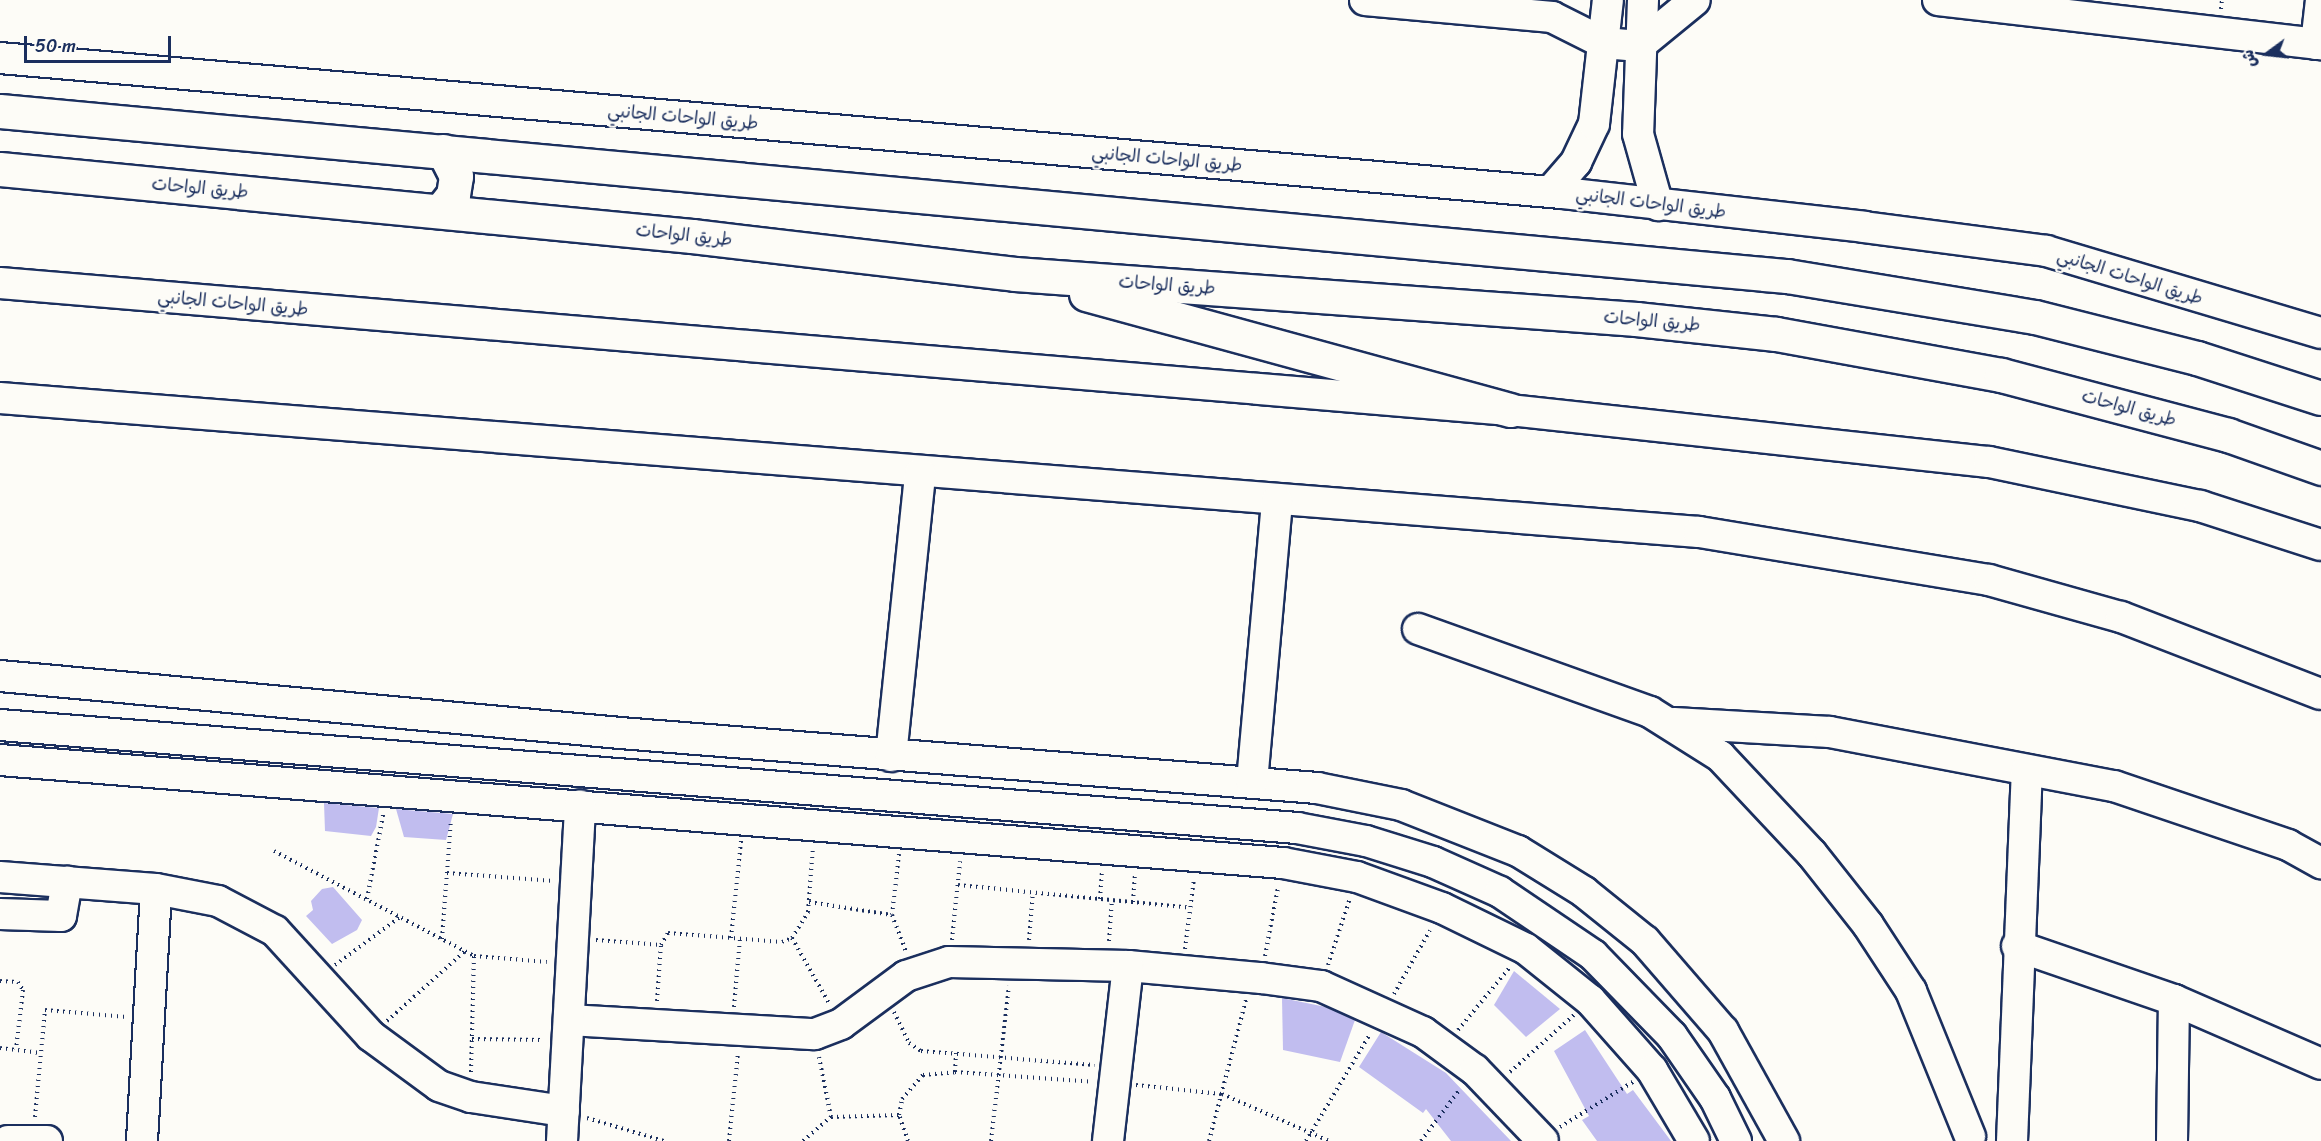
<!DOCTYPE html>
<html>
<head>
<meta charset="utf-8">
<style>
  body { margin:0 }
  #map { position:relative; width:2321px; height:1141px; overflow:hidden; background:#fdfcf7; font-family:Sriracha,"Playpen Sans Arabic",sans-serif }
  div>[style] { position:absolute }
  .building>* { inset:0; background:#c1bdef }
  .path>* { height:4px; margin-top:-2px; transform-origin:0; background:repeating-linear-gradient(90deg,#1b2f5e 0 1.5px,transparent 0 6px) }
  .roads { filter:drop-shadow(2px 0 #1b2f5e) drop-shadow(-2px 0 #1b2f5e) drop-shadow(0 2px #1b2f5e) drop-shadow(0 -2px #1b2f5e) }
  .minor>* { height:30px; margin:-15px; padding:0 15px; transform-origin:15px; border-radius:15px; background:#fdfcf7 }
  .highway>* { height:33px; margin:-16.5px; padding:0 16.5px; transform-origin:16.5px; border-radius:16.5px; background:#fdfcf7 }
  span { translate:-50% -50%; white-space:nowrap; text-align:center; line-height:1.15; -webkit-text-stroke:4.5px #fdfcf7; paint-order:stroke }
  .street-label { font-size:18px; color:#1b2f5e }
  .north { position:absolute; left:2237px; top:24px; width:60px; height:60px; -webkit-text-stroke:4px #fdfcf7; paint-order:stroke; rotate:255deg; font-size:16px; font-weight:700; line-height:24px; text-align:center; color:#1b2f5e }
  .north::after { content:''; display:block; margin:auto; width:21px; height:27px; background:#1b2f5e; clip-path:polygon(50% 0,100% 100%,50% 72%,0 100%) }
  .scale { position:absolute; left:24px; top:36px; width:147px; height:27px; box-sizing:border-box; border:3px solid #1b2f5e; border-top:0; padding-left:8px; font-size:18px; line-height:21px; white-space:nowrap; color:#1b2f5e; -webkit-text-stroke:4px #fdfcf7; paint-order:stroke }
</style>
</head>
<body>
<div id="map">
  <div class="building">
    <div style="clip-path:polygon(324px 803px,379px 808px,376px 827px,371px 836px,325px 831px)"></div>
    <div style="clip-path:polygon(396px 809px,453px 814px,446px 840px,404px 837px)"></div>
    <div style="clip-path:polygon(333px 887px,362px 920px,357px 930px,332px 944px,306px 916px,313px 910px,311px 901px,322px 889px)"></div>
    <div style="clip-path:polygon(1514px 971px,1560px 1009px,1526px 1037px,1494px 1005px)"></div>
    <div style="clip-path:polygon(1282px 998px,1326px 1007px,1355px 1020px,1340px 1062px,1283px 1050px)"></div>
    <div style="clip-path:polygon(1585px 1030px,1627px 1094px,1633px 1090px,1671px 1141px,1597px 1141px,1582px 1120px,1589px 1116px,1554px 1051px)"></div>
    <div style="clip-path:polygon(1381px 1032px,1446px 1073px,1511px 1141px,1451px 1141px,1426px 1109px,1423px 1113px,1359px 1067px)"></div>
  </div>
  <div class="path">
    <div style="left:2221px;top:9px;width:9px;rotate:-84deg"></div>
    <div style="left:274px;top:851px;width:226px;rotate:27.7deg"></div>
    <div style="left:474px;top:956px;width:73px;rotate:4.7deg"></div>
    <div style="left:899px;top:854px;width:61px;rotate:96.5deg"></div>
    <div style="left:892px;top:915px;width:39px;rotate:69deg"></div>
    <div style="left:447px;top:873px;width:107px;rotate:4.3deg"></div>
    <div style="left:958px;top:885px;width:234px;rotate:5.6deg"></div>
    <div style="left:367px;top:899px;width:86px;rotate:-79.2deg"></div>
    <div style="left:1100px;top:899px;width:26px;rotate:-86deg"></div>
    <div style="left:809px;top:902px;width:84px;rotate:8.9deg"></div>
    <div style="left:1133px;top:902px;width:29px;rotate:-86deg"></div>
    <div style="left:731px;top:938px;width:98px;rotate:-84.1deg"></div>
    <div style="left:792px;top:938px;width:77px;rotate:60.4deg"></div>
    <div style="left:442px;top:939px;width:119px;rotate:-85.7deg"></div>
    <div style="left:596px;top:940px;width:65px;rotate:4.4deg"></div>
    <div style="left:952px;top:940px;width:79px;rotate:-84.2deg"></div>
    <div style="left:1029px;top:940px;width:48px;rotate:-85.2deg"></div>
    <div style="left:1109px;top:941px;width:41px;rotate:-85.8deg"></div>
    <div style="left:1185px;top:949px;width:71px;rotate:-82.7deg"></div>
    <div style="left:1265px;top:956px;width:70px;rotate:-79.3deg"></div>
    <div style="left:335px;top:965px;width:81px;rotate:-36.4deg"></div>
    <div style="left:1328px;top:965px;width:71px;rotate:-71.8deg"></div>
    <div style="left:0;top:981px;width:18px;rotate:3deg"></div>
    <div style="left:18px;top:982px;width:9px;rotate:58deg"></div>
    <div style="left:23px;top:990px;width:60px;rotate:96.7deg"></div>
    <div style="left:1394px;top:994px;width:73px;rotate:-60.6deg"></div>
    <div style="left:657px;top:1001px;width:56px;rotate:-85.9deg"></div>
    <div style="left:661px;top:945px;width:14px;rotate:-60deg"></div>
    <div style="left:668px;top:933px;width:114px;rotate:4.5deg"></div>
    <div style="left:782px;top:942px;width:11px;rotate:-22deg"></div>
    <div style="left:792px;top:938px;width:31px;rotate:-58deg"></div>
    <div style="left:808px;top:912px;width:65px;rotate:-85.6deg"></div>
    <div style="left:734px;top:1007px;width:68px;rotate:-85deg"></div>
    <div style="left:894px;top:1012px;width:34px;rotate:64deg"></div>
    <div style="left:909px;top:1043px;width:14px;rotate:34deg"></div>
    <div style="left:921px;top:1051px;width:174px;rotate:4.6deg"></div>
    <div style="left:387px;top:1021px;width:105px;rotate:-41.9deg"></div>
    <div style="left:1458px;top:1030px;width:83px;rotate:-50.4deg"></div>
    <div style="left:472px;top:1039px;width:71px;rotate:0.8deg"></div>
    <div style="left:0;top:1048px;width:41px;rotate:7deg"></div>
    <div style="left:471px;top:1072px;width:116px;rotate:-88.5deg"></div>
    <div style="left:955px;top:1072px;width:19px;rotate:-87deg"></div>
    <div style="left:1510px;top:1072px;width:86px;rotate:-41.7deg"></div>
    <div style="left:1136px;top:1085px;width:86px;rotate:6deg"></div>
    <div style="left:1222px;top:1094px;width:117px;rotate:23.7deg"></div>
    <div style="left:35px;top:1117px;width:107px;rotate:-84.7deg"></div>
    <div style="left:45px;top:1010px;width:82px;rotate:4.9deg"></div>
    <div style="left:831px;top:1117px;width:68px;rotate:-1.7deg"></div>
    <div style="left:587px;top:1118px;width:80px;rotate:16.6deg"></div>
    <div style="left:1560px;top:1127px;width:86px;rotate:-31.7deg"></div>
    <div style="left:729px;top:1141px;width:89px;rotate:-84.2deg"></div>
    <div style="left:803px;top:1141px;width:37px;rotate:-41deg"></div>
    <div style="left:831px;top:1117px;width:61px;rotate:-101.3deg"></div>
    <div style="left:908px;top:1141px;width:28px;rotate:-109deg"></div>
    <div style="left:899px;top:1115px;width:16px;rotate:-79deg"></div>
    <div style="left:902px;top:1099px;width:32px;rotate:-49deg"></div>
    <div style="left:923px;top:1075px;width:32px;rotate:-5deg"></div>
    <div style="left:955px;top:1072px;width:138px;rotate:4.1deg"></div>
    <div style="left:991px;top:1141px;width:156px;rotate:-83.4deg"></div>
    <div style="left:1209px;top:1141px;width:146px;rotate:-75.3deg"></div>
    <div style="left:1306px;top:1141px;width:125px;rotate:-59.1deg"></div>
    <div style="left:1421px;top:1141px;width:65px;rotate:-53.1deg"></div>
  </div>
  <div class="roads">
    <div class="minor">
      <div style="left:1365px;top:0;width:188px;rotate:5.2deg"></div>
      <div style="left:1552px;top:17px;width:58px;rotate:26.6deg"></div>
      <div style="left:1604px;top:43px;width:35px;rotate:5deg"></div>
      <div style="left:1639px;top:46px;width:72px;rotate:-39.4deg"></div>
      <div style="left:1643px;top:0;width:134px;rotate:92.1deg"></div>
      <div style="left:1638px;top:134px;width:74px;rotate:74.3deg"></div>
      <div style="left:1938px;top:0;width:386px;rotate:6.6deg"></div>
      <div style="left:2316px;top:44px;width:44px;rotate:-83.5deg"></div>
      <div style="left:0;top:58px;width:1569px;rotate:4.94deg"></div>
      <div style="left:1563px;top:193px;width:303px;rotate:6.4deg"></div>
      <div style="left:1864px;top:227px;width:184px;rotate:7.5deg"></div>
      <div style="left:2046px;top:251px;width:287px;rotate:16.6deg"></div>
      <div style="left:1550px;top:192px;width:40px;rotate:-49deg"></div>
      <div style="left:1576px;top:162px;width:42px;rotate:-64.7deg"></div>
      <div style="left:1594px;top:124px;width:125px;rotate:-83.6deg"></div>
      <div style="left:0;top:283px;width:1515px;rotate:4.81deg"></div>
      <div style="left:1510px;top:410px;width:482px;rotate:6.2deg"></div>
      <div style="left:1989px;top:462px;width:216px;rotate:11.8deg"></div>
      <div style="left:2200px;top:506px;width:127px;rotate:17.9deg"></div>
      <div style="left:0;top:398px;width:1704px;rotate:4.51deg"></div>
      <div style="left:1699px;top:532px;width:294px;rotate:9.4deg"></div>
      <div style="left:1989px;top:580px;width:137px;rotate:15.7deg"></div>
      <div style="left:2121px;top:617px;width:214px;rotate:21.1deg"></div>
      <div style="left:1418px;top:629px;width:246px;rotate:19.7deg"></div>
      <div style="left:1650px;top:712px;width:83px;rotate:32.2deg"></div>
      <div style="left:1720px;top:756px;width:134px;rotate:46.8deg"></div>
      <div style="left:1812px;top:854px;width:90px;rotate:51.7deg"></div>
      <div style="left:1868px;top:925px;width:79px;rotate:56.9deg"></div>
      <div style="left:1911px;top:991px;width:157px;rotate:67.9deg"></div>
      <div style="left:0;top:676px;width:623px;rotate:5.25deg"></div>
      <div style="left:620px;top:733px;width:699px;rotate:4.51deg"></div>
      <div style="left:1317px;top:788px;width:86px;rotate:11.4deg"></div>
      <div style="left:1401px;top:805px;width:126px;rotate:21.5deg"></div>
      <div style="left:1518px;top:851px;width:78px;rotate:31.8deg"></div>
      <div style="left:1584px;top:892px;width:78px;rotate:38.8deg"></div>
      <div style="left:1645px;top:941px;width:119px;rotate:49.1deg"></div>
      <div style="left:1723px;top:1031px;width:126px;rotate:61deg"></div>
      <div style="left:1674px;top:723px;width:156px;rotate:3.3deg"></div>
      <div style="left:1830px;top:732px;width:289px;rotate:10.8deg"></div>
      <div style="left:2114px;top:786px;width:184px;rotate:18.7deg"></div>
      <div style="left:2288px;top:845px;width:38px;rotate:29deg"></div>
      <div style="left:0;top:725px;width:1301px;rotate:4.54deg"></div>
      <div style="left:1297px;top:828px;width:70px;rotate:10.7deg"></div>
      <div style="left:1366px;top:841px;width:70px;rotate:17.4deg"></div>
      <div style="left:1433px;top:862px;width:73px;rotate:24.1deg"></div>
      <div style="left:1500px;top:892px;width:112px;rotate:34.1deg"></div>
      <div style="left:1593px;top:955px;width:113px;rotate:45.7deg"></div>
      <div style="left:1672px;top:1036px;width:75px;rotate:55.3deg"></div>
      <div style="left:1715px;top:1098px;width:48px;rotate:64deg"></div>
      <div style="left:891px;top:756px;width:284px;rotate:-84.1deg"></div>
      <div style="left:0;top:760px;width:1287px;rotate:4.59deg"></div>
      <div style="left:1283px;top:863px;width:75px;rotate:10.7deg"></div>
      <div style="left:1357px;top:877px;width:90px;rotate:20deg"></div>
      <div style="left:1442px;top:908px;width:93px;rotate:26deg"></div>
      <div style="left:1526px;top:949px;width:82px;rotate:38.6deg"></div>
      <div style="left:1590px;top:1000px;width:94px;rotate:48.5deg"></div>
      <div style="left:1652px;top:1070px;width:82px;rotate:59.4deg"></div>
      <div style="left:1252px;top:782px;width:282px;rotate:-84.9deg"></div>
      <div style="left:0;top:877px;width:156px;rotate:4.4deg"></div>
      <div style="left:156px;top:889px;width:63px;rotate:11deg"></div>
      <div style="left:218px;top:901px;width:64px;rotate:27.8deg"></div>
      <div style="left:275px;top:931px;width:142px;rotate:47.6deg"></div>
      <div style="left:371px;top:1036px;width:84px;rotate:36.3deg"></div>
      <div style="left:439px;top:1086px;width:34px;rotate:19deg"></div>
      <div style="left:471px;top:1097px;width:94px;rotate:8.6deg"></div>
      <div style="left:0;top:914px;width:61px;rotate:1.9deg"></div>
      <div style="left:61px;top:916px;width:35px;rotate:-80deg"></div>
      <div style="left:2017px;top:946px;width:166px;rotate:19deg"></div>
      <div style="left:2174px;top:1000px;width:160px;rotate:23.5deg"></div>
      <div style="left:569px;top:1020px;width:246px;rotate:3.3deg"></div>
      <div style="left:815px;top:1034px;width:28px;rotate:-21deg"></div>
      <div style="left:841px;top:1024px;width:81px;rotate:-36.4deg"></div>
      <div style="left:906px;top:976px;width:45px;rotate:-18deg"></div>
      <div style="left:949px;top:962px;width:179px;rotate:1.3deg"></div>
      <div style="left:1128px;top:966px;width:134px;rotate:5.2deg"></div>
      <div style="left:1261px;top:978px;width:61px;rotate:7.6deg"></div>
      <div style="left:1321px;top:986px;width:112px;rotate:24.3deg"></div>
      <div style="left:1423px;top:1032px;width:64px;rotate:36.2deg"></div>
      <div style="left:1475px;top:1070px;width:98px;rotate:46.2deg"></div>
      <div style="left:8px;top:1141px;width:39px"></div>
      <div style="left:142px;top:1141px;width:252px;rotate:-86.8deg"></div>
      <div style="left:562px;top:1141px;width:336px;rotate:-86.9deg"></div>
      <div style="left:1108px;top:1141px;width:176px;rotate:-83.5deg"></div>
      <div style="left:2012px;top:1141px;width:371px;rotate:-87.7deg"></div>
      <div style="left:2172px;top:1141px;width:141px;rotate:-89.2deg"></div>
    </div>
    <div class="highway">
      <div style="left:0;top:111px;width:1795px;rotate:5.28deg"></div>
      <div style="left:1787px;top:276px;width:251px;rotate:9.4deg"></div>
      <div style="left:2035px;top:317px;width:167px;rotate:14.2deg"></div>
      <div style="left:2197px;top:358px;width:130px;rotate:17.9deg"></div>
      <div style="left:0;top:169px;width:695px;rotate:5.53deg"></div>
      <div style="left:692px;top:236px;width:325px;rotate:6.7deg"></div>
      <div style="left:1015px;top:274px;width:623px;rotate:4.14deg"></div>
      <div style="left:1636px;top:319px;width:141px;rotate:6.1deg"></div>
      <div style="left:1776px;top:334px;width:229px;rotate:10.3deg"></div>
      <div style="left:2001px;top:375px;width:235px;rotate:14.8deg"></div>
      <div style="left:2228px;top:435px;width:99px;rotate:19.5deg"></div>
      <div style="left:441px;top:210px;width:19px;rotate:-51deg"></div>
      <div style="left:453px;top:195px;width:19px;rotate:-81deg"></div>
      <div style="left:456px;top:176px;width:28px;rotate:-117deg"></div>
      <div style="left:1086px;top:294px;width:440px;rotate:15.3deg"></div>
    </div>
  </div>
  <div class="street-label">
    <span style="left:683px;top:117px;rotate:5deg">طريق الواحات الجانبي</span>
    <span style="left:1167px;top:159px;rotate:5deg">طريق الواحات الجانبي</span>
    <span style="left:200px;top:188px;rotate:5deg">طريق الواحات</span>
    <span style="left:1651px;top:203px;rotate:7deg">طريق الواحات الجانبي</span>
    <span style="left:684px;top:235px;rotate:6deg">طريق الواحات</span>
    <span style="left:2130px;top:277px;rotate:17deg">طريق الواحات الجانبي</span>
    <span style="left:1167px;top:285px;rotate:4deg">طريق الواحات</span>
    <span style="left:233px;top:303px;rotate:5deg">طريق الواحات الجانبي</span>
    <span style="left:1652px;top:321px;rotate:5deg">طريق الواحات</span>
    <span style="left:2129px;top:408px;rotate:15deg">طريق الواحات</span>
  </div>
  <div class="north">ش</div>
  <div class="scale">50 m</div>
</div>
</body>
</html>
